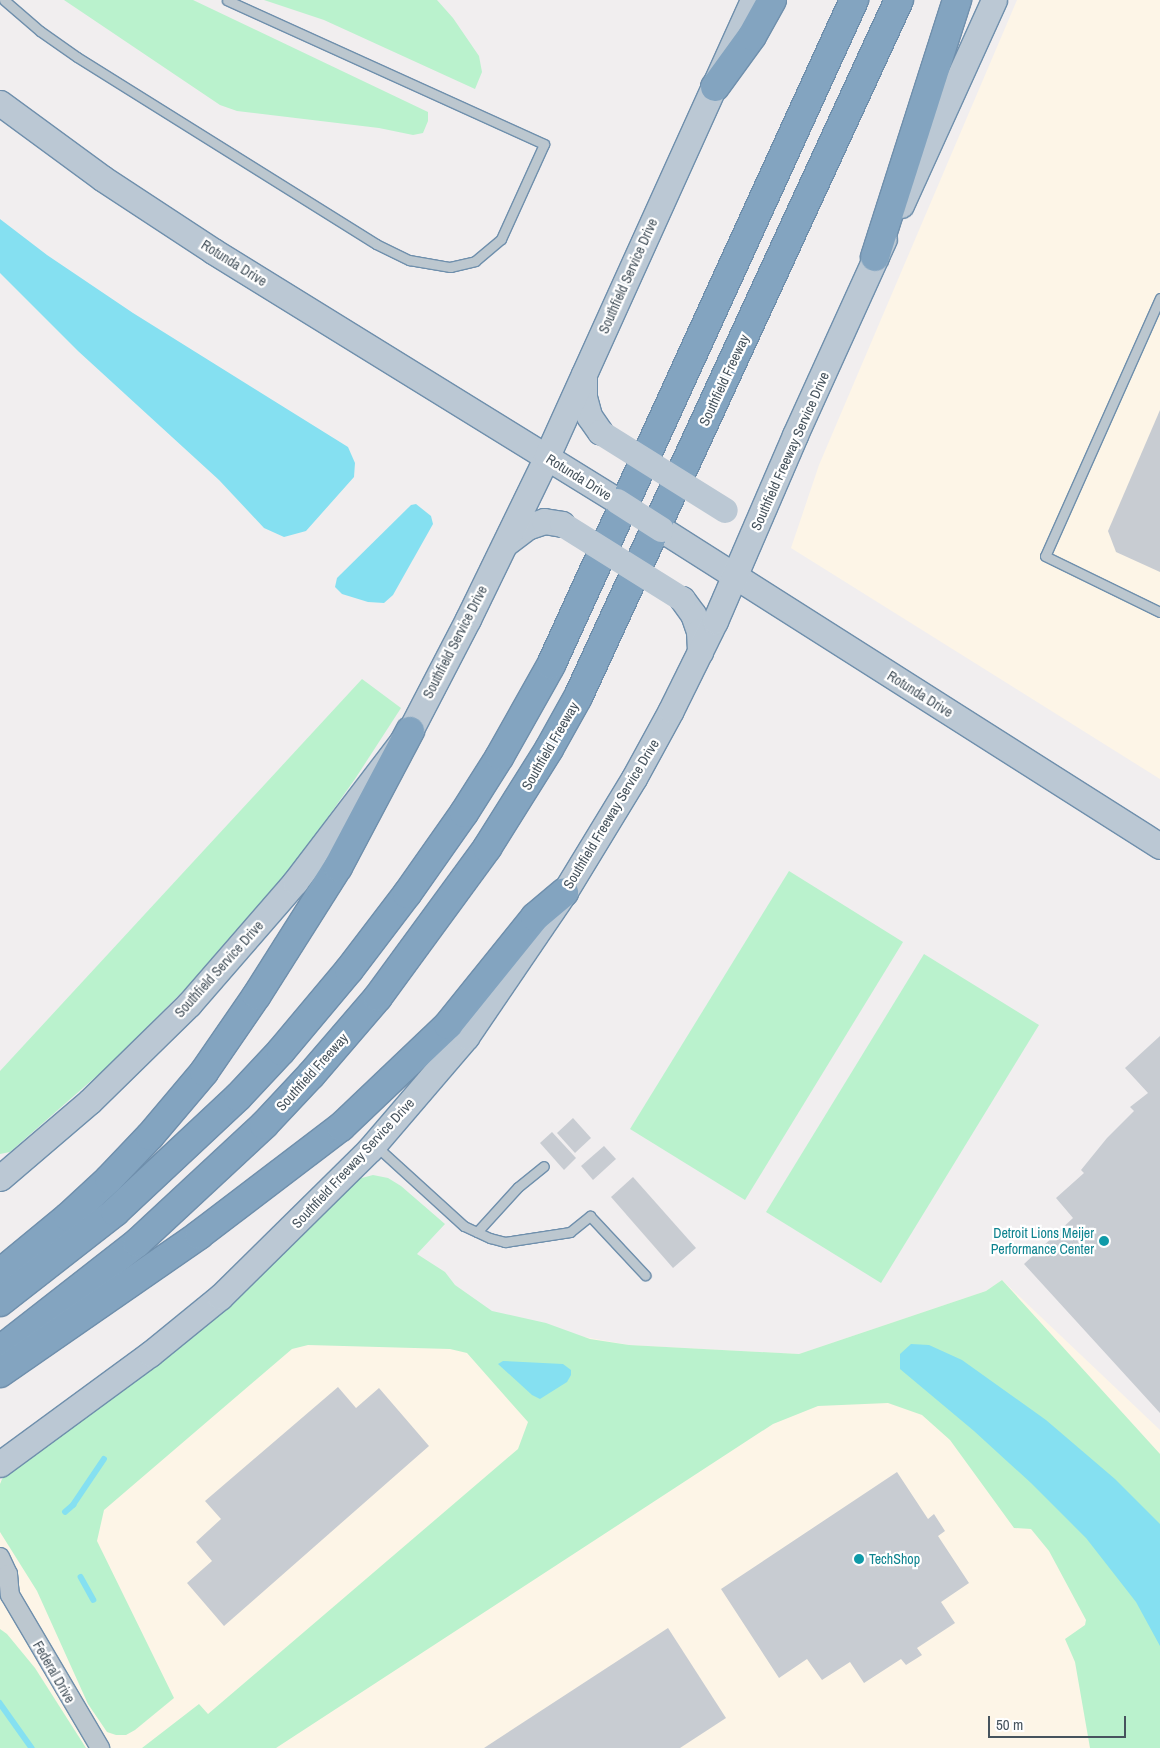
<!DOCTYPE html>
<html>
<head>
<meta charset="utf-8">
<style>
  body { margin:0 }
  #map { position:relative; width:1160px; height:1748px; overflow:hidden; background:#f1eeef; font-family:"Archivo Narrow",sans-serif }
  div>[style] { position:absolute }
  .commercial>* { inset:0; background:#fdf5e7 }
  .green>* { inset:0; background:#baf2cd }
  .water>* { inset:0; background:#85e0f1 }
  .stream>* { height:5.5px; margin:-2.75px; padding:0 2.75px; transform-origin:2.75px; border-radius:2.75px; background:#85e0f1 }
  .building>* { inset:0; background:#c8ccd2 }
  .roads { filter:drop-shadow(1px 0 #6f8fac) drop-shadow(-1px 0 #6f8fac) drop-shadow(0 1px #6f8fac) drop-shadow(0 -1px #6f8fac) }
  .service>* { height:9px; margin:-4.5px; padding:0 4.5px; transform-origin:4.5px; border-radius:4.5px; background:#bcc7cf }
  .minor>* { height:18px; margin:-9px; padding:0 9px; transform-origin:9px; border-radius:9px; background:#bcc7cf }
  .secondary>* { height:25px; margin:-12.5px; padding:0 12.5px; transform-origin:12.5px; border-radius:12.5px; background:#bbc8d4 }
  .motorway>* { height:28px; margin:-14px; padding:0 14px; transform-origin:14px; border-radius:14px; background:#83a4c0 }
  .secondary-bridge>* { height:25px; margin:-12.5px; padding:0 12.5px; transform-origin:12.5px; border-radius:12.5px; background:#bbc8d4 }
  .dots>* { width:14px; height:14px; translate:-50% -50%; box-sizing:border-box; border:2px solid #fff; border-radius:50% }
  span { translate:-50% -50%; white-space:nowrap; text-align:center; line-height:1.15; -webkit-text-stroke:4.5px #fff; paint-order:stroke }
  .street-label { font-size:14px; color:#46535d }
  .culture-label { font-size:14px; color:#0d838f }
  .right { translate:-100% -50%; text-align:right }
  .left { translate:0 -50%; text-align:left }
  .scale { position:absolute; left:988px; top:1716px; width:138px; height:22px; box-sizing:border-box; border:2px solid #46535d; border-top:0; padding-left:6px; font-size:15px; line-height:18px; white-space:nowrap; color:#46535d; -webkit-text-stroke:4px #fff; paint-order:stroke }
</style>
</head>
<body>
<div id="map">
  <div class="commercial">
    <div style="clip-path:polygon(1017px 0,1160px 0,1160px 779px,791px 548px,819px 465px)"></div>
    <div style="clip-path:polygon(1002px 1280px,1160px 1430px,1160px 1748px,0 1748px,0 1481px,33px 1461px,273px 1281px,629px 1345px,799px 1354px,986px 1291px)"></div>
  </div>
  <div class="green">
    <div style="clip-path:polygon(64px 0,193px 0,428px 112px,428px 121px,423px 133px,413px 135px,379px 128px,237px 111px,220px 105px)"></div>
    <div style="clip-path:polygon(264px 0,437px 0,453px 18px,479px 56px,482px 72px,475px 89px,324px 20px)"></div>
    <div style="clip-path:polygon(362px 679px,401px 708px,355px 779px,294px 865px,187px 987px,108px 1066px,10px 1152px,0 1154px,0 1071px)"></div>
    <div style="clip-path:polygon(789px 871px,903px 942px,745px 1200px,630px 1129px)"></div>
    <div style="clip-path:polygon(924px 954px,1039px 1025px,881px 1283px,766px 1212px)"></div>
    <div style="clip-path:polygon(373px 1175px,388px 1178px,401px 1186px,445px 1224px,417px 1254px,445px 1272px,455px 1285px,492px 1311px,546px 1323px,590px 1339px,629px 1345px,799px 1354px,986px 1291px,1002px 1280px,1160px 1454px,1160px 1748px,1090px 1748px,1075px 1662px,1065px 1639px,1085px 1625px,1086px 1620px,1049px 1551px,1031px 1529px,1014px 1528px,950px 1440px,922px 1415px,888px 1403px,818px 1406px,773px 1424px,276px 1748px,142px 1748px,199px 1704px,208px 1714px,518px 1449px,528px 1422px,467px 1353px,450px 1349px,308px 1345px,292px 1349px,104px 1510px,97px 1541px,174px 1698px,135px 1730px,126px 1735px,116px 1735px,107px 1732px,88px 1704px,37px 1591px,0 1532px,0 1484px,2px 1479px,15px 1466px,104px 1404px,189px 1336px,347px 1189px,358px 1179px)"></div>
    <div style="clip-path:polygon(0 1629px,7px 1634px,35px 1668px,86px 1748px,0 1748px)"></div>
  </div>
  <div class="water">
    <div style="clip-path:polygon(0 219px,47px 255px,133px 313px,348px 447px,355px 463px,354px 477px,306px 531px,284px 537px,264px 528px,219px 480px,78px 351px,0 273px)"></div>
    <div style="clip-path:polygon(416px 504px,431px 516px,433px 524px,393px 595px,384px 603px,368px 602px,342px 594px,335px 587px,337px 578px,411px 505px)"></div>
    <div style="clip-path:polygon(911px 1344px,929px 1345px,962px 1360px,1046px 1420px,1115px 1479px,1160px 1524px,1160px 1646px,1136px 1602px,1086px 1538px,1031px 1483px,974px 1431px,900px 1369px,900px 1354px)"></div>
    <div style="clip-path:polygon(503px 1361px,563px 1364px,571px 1370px,571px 1375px,567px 1382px,540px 1399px,532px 1395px,498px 1364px)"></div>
  </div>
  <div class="stream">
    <div style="left:65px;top:1512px;width:11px;rotate:-41deg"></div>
    <div style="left:73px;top:1505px;width:55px;rotate:-56deg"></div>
    <div style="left:81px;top:1577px;width:26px;rotate:61deg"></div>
    <div style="left:0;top:1703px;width:55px;rotate:54.6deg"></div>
  </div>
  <div class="building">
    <div style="clip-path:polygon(1160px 410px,1160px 572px,1116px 552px,1108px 531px)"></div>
    <div style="clip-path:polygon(1160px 1036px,1160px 1413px,1024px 1264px,1073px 1218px,1056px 1198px,1084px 1173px,1081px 1170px,1107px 1138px,1134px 1111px,1130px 1107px,1148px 1093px,1125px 1068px)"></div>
    <div style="clip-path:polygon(573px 1118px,591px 1138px,575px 1153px,557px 1133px)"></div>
    <div style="clip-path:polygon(552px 1132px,576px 1158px,564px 1170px,540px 1143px)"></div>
    <div style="clip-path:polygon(604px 1146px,616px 1159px,593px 1180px,581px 1166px)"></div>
    <div style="clip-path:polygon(633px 1177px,696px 1248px,673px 1268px,611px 1197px)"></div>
    <div style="clip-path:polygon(338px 1387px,356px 1408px,379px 1388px,429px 1446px,224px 1626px,187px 1583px,212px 1561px,196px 1542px,221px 1519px,205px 1501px)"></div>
    <div style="clip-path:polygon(897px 1472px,928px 1519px,934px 1514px,945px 1531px,938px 1536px,969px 1583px,941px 1602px,955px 1623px,917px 1648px,922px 1655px,906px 1665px,901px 1659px,864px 1683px,850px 1662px,822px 1680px,807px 1659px,779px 1678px,721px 1589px)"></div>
    <div style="clip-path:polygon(668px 1628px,726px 1718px,680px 1748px,484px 1748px)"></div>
  </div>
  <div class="roads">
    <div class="service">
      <div style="left:4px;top:0;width:48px;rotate:40.7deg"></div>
      <div style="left:40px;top:31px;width:45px;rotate:35.1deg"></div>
      <div style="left:77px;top:57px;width:353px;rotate:32deg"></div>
      <div style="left:376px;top:244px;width:37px;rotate:26deg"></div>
      <div style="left:409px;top:260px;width:42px;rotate:9.7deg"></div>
      <div style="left:450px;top:267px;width:26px;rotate:-13deg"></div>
      <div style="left:475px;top:261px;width:34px;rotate:-40deg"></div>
      <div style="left:501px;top:239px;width:104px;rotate:-65.6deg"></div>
      <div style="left:544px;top:144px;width:348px;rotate:-155.6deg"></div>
      <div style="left:1160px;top:298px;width:282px;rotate:114deg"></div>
      <div style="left:1045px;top:556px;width:128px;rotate:26deg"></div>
      <div style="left:376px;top:1146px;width:119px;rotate:42.3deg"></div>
      <div style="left:464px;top:1226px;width:29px;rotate:25deg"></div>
      <div style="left:490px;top:1238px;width:16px;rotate:15deg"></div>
      <div style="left:505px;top:1242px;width:66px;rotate:-8.7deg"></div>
      <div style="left:570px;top:1232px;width:26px;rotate:-39deg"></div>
      <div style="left:590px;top:1216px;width:81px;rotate:47deg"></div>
      <div style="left:477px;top:1232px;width:61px;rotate:-47.7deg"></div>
      <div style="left:518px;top:1187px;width:33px;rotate:-39deg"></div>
    </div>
    <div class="minor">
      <div style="left:0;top:1557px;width:19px;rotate:65deg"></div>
      <div style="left:8px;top:1574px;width:21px;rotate:85deg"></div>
      <div style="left:10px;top:1595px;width:178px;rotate:59.5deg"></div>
    </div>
    <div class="secondary">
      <div style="left:0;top:103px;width:127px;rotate:36.3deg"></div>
      <div style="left:102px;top:178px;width:133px;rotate:33.3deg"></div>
      <div style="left:213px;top:251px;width:475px;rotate:31.7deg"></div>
      <div style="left:901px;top:205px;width:225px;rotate:-65.6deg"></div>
      <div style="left:584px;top:374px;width:23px;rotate:90deg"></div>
      <div style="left:584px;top:397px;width:20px;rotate:75deg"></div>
      <div style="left:589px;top:416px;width:19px;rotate:55deg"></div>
      <div style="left:661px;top:529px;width:591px;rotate:32.43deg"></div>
      <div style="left:506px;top:543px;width:26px;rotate:-37deg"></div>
      <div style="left:527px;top:527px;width:18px;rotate:-19deg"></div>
      <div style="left:544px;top:521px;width:18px;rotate:9deg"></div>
      <div style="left:682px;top:599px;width:19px;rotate:54deg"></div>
      <div style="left:693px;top:614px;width:18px;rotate:71deg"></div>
      <div style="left:699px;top:631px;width:21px;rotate:87deg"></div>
      <div style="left:0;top:1178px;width:118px;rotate:-40.5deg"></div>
      <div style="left:90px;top:1101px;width:139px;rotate:-44.4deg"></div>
      <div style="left:189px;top:1004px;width:162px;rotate:-49deg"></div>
      <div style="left:295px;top:882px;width:190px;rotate:-52.7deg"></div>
      <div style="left:410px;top:731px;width:126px;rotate:-62.6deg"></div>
      <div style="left:468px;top:619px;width:181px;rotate:-64.1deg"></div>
      <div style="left:547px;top:456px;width:500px;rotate:-65.69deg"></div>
      <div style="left:0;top:1464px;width:186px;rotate:-36.3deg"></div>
      <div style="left:150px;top:1354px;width:90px;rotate:-39.2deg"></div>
      <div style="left:220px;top:1297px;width:211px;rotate:-44.6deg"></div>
      <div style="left:370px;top:1149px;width:148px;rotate:-49.4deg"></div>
      <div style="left:466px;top:1037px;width:174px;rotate:-55.8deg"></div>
      <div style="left:564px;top:893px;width:135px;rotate:-58.7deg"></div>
      <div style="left:634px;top:778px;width:77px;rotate:-61.4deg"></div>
      <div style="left:671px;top:710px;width:99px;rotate:-63.7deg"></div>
      <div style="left:715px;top:621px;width:202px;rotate:-66.7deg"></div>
      <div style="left:795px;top:435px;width:215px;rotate:-65.6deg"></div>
    </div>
    <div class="motorway">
      <div style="left:715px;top:87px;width:63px;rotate:-54deg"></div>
      <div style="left:752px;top:36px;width:41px;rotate:-60.9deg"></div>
      <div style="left:875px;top:257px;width:270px;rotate:-72.3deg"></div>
      <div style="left:0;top:1273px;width:88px;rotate:-39.5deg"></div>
      <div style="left:68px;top:1217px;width:56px;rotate:-42.8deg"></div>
      <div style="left:109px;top:1179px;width:59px;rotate:-46.4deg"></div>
      <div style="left:150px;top:1136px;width:84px;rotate:-49.8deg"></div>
      <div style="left:204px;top:1072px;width:93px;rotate:-55.5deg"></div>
      <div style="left:257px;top:995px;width:151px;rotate:-57.7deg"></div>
      <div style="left:338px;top:867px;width:154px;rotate:-62.1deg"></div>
      <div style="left:0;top:1302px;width:146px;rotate:-38deg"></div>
      <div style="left:115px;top:1212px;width:168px;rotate:-43.1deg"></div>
      <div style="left:238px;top:1097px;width:63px;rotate:-46.9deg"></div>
      <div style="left:281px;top:1051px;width:106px;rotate:-50deg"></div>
      <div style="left:349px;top:970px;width:96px;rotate:-52.7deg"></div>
      <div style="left:407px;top:894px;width:99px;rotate:-54.9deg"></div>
      <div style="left:464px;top:813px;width:67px;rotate:-57.7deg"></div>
      <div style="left:500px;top:756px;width:104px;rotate:-60.7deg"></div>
      <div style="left:551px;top:665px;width:731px;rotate:-65.5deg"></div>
      <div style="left:0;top:1350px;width:174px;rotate:-38deg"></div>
      <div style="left:137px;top:1243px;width:173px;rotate:-42.9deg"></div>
      <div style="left:264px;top:1125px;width:69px;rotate:-46.8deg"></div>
      <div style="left:311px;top:1075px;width:103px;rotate:-49.3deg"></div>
      <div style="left:378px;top:997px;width:185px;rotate:-53.8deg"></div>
      <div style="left:487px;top:848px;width:117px;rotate:-57.9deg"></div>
      <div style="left:549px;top:749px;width:60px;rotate:-60.9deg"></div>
      <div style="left:578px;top:697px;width:767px;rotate:-65.27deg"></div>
      <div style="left:0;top:1373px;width:242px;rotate:-34.7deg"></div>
      <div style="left:199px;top:1235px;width:178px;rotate:-37.3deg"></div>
      <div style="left:341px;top:1127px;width:148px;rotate:-43.6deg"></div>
      <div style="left:448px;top:1025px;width:139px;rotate:-51.1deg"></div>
      <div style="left:535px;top:917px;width:38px;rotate:-40deg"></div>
    </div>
  </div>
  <div class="secondary-bridge">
    <div style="left:600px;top:432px;width:147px;rotate:32deg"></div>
    <div style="left:617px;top:501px;width:52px;rotate:32.5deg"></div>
    <div style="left:562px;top:524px;width:142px;rotate:32deg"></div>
  </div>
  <div class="dots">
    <div style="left:1104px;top:1241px;background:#0f9aa8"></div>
    <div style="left:859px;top:1559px;background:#0f9aa8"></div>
  </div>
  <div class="street-label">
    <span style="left:234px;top:263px;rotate:32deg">Rotunda Drive</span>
    <span style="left:628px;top:276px;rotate:-66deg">Southfield Service Drive</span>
    <span style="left:724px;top:380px;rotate:-65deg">Southfield Freeway</span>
    <span style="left:790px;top:451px;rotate:-66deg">Southfield Freeway Service Drive</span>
    <span style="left:579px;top:477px;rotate:32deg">Rotunda Drive</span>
    <span style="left:455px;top:642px;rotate:-63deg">Southfield Service Drive</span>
    <span style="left:920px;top:694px;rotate:32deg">Rotunda Drive</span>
    <span style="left:550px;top:746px;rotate:-60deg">Southfield Freeway</span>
    <span style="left:611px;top:814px;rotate:-59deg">Southfield Freeway Service Drive</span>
    <span style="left:219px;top:969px;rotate:-48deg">Southfield Service Drive</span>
    <span style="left:312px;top:1072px;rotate:-48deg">Southfield Freeway</span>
    <span style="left:353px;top:1163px;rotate:-47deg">Southfield Freeway Service Drive</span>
    <span style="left:54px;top:1672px;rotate:60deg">Federal Drive</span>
  </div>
  <div class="culture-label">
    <span class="right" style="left:1094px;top:1241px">Detroit Lions Meijer<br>Performance Center</span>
    <span class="left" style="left:869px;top:1559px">TechShop</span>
  </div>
  <div class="scale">50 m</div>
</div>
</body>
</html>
